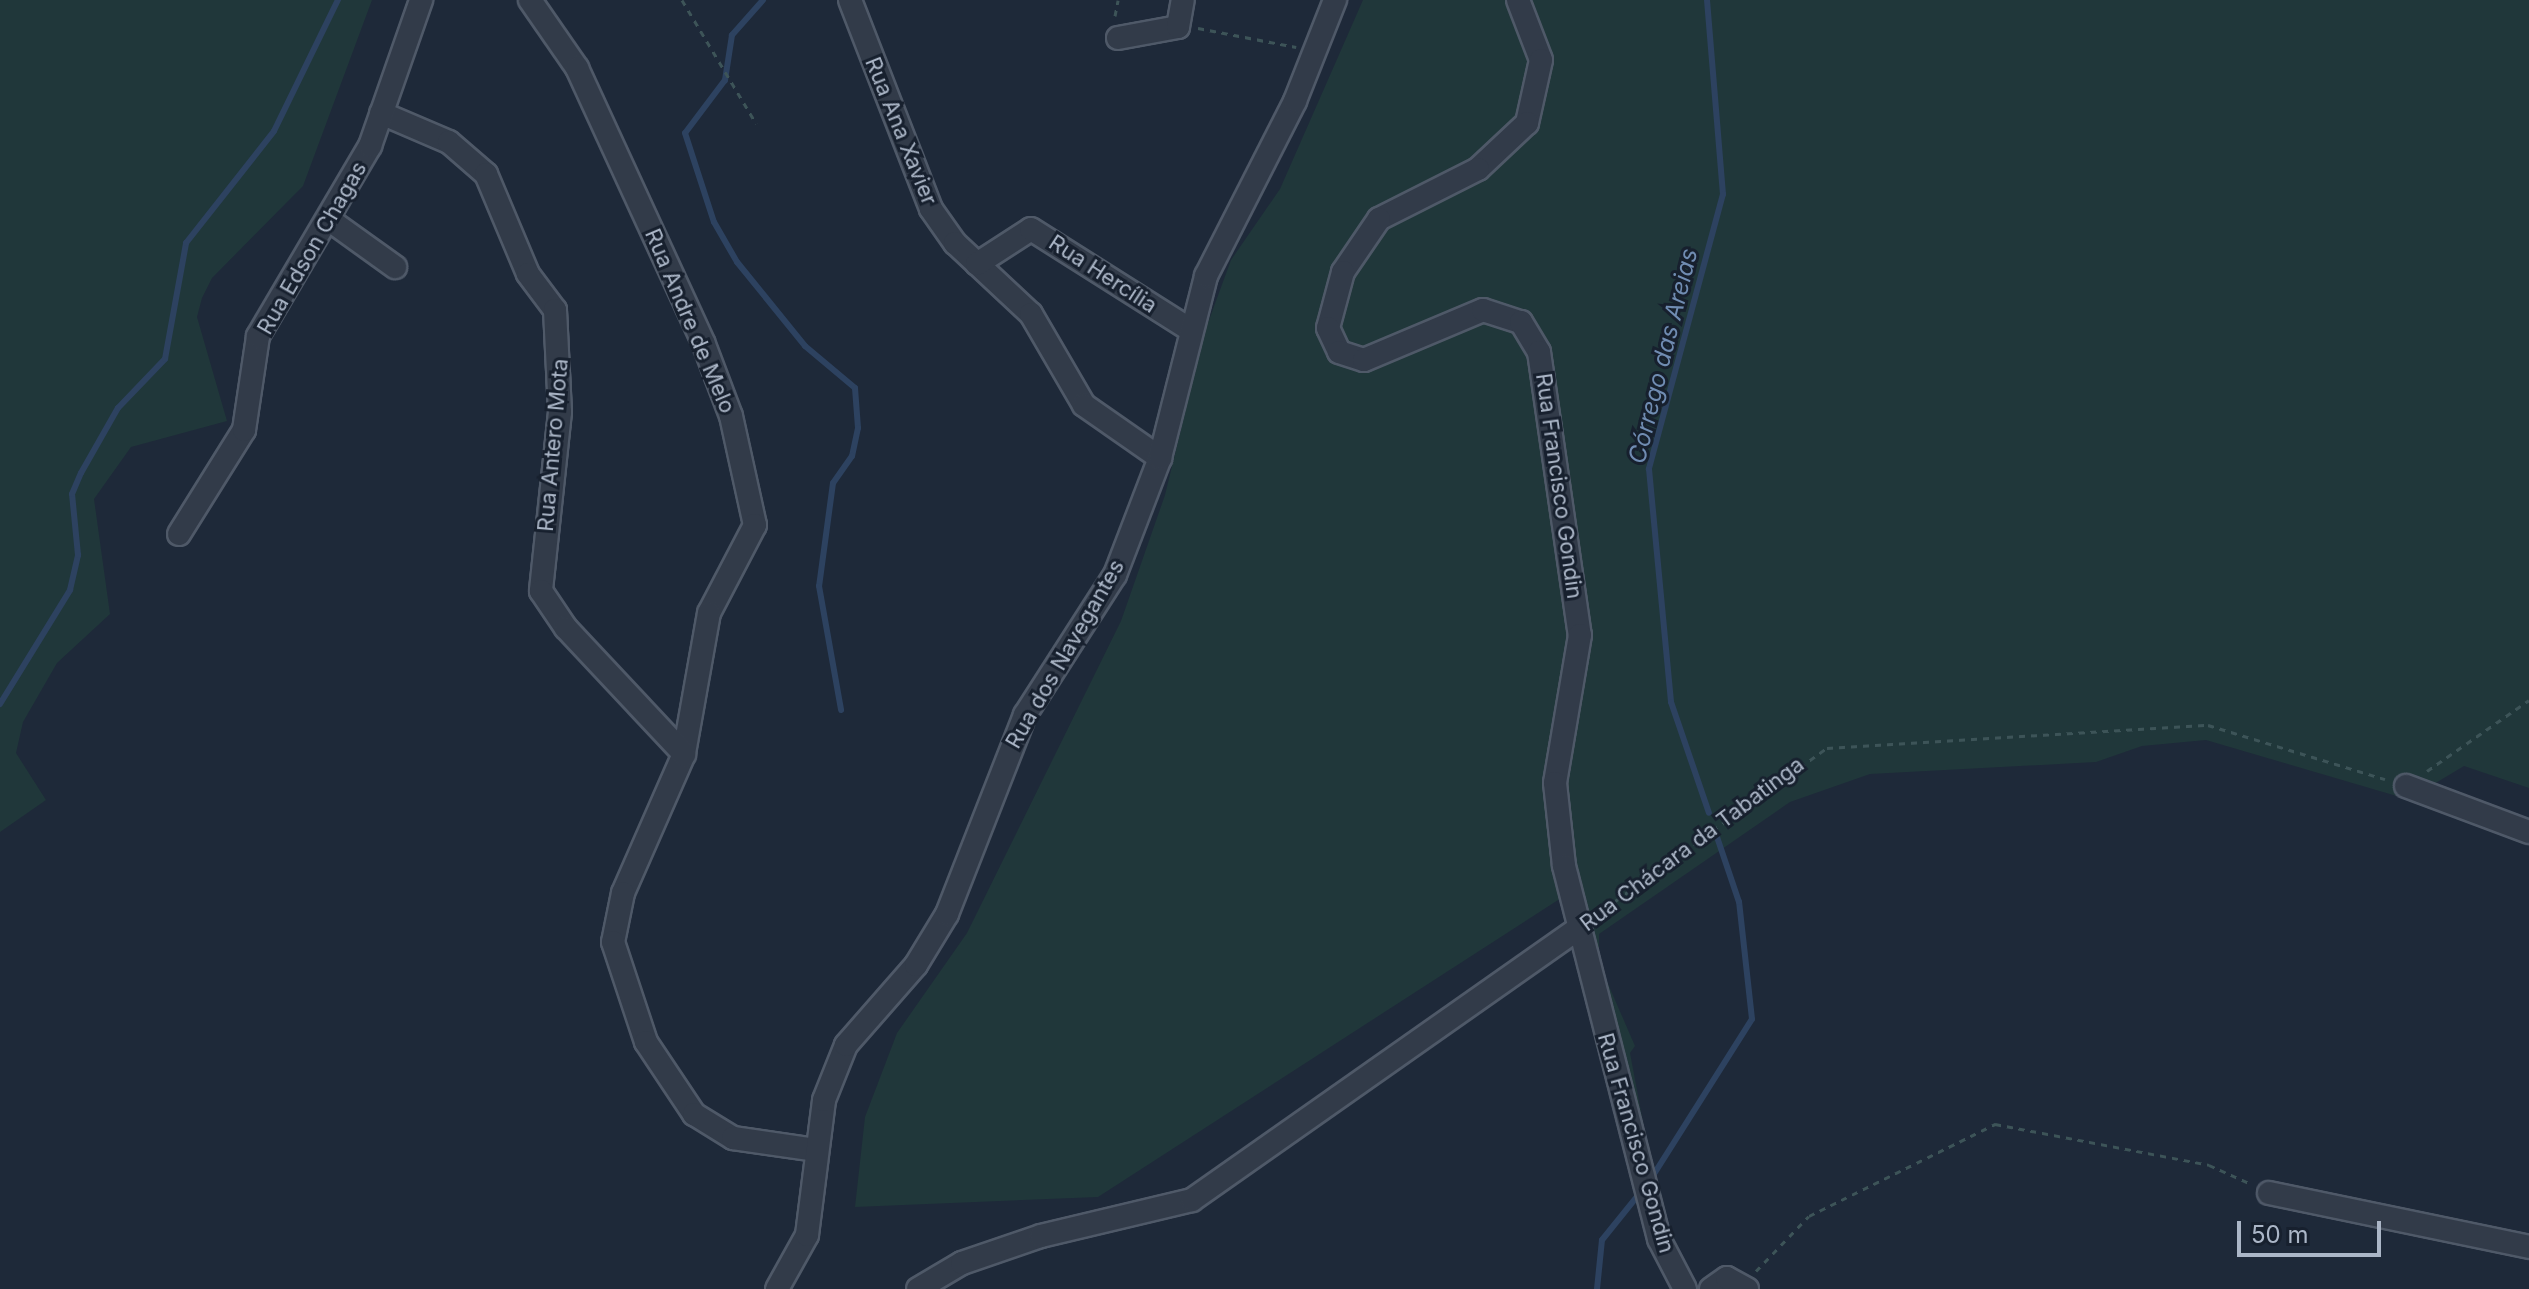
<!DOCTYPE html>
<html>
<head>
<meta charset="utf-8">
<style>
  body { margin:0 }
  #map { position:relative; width:2529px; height:1289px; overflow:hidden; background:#1e2939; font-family:Inter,sans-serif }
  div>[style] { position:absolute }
  .green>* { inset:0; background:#20373a }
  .stream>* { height:6px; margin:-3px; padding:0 3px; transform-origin:3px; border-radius:3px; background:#2d4260 }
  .path>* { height:3px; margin-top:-1.5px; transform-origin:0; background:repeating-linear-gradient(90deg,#3d5458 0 6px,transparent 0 12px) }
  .roads { filter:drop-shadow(2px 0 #4f5968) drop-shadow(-2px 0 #4f5968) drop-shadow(0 2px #4f5968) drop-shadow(0 -2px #4f5968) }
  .street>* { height:22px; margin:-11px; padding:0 11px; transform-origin:11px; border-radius:11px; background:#323b49 }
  span { translate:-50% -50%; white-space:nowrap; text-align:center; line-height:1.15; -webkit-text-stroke:6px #17202e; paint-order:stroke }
  .street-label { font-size:22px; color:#abb6c7 }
  .water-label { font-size:24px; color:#708cb2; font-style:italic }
  .scale { position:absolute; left:2237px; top:1221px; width:144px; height:36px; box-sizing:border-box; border:4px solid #abb6c7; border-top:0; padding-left:10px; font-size:24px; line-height:28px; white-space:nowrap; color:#abb6c7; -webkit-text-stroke:6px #17202e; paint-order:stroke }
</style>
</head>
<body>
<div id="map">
  <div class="green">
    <div style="clip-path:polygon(0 0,372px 0,303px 186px,212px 278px,202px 298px,197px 317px,227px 421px,131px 447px,94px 499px,110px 614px,57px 663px,23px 722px,16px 753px,46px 800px,0 832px)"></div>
    <div style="clip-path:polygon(1363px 0,2529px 0,2529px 788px,2464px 766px,2414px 796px,2400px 797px,2206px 740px,2142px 746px,2096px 762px,1870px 774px,1790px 802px,1599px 934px,1599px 963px,1635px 1046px,1630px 1053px,1651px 1165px,1572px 891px,1098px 1197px,855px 1207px,865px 1117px,897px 1033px,967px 933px,1121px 621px,1165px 495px,1205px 331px,1231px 260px,1280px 189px)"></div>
  </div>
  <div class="stream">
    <div style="left:763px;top:0;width:47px;rotate:131.5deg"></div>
    <div style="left:732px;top:35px;width:46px;rotate:98.8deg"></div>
    <div style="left:725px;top:80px;width:66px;rotate:127deg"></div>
    <div style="left:685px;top:133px;width:94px;rotate:72deg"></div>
    <div style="left:714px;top:222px;width:46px;rotate:60.1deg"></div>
    <div style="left:737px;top:262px;width:108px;rotate:51deg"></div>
    <div style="left:805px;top:346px;width:65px;rotate:40deg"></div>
    <div style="left:855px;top:388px;width:40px;rotate:85.7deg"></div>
    <div style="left:858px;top:428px;width:29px;rotate:102deg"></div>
    <div style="left:852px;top:456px;width:33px;rotate:125deg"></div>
    <div style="left:833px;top:483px;width:104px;rotate:97.7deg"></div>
    <div style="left:819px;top:586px;width:126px;rotate:79.9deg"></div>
    <div style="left:1707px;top:0;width:195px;rotate:85.3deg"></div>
    <div style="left:1723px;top:194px;width:285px;rotate:105.1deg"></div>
    <div style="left:1649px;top:469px;width:234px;rotate:84.6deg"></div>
    <div style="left:1671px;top:702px;width:117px;rotate:71.1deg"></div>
    <div style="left:0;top:704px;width:134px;rotate:-58.4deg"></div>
    <div style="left:70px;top:590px;width:36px;rotate:-77deg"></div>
    <div style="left:78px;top:555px;width:61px;rotate:-95.6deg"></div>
    <div style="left:72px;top:494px;width:23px;rotate:-67deg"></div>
    <div style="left:81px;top:473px;width:75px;rotate:-60.4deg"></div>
    <div style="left:118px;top:408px;width:68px;rotate:-46.2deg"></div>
    <div style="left:165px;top:359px;width:118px;rotate:-79.7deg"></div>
    <div style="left:186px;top:243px;width:142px;rotate:-51.8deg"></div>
    <div style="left:274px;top:131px;width:146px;rotate:-64deg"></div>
    <div style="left:1654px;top:1174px;width:183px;rotate:-57.7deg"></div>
    <div style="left:1752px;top:1019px;width:118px;rotate:-96.3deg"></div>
    <div style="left:1739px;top:902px;width:69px;rotate:-108.7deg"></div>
    <div style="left:1597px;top:1289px;width:49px;rotate:-84.2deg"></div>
    <div style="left:1602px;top:1240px;width:59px;rotate:-51.2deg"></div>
  </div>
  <div class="path">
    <div style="left:682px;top:0;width:144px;rotate:59deg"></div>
    <div style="left:1115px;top:16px;width:16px;rotate:-79deg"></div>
    <div style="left:1198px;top:28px;width:100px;rotate:11deg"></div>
    <div style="left:2427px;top:771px;width:124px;rotate:-34.8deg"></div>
    <div style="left:1596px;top:915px;width:285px;rotate:-35.9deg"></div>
    <div style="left:1827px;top:748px;width:382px;rotate:-3.5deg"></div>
    <div style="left:2208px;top:725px;width:185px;rotate:17deg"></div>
    <div style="left:1756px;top:1271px;width:76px;rotate:-46.1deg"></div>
    <div style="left:1809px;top:1216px;width:208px;rotate:-26.3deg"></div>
    <div style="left:1995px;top:1124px;width:218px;rotate:10.8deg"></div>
    <div style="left:2209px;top:1165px;width:46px;rotate:24.3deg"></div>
  </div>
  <div class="roads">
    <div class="street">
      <div style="left:530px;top:0;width:83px;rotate:55.3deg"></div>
      <div style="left:577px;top:68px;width:302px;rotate:65.3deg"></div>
      <div style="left:703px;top:342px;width:79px;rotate:69.3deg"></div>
      <div style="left:731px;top:416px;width:112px;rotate:77.6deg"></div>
      <div style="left:755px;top:525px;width:99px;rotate:117.6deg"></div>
      <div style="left:709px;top:613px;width:143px;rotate:100.1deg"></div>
      <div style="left:684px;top:754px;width:152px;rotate:113.7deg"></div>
      <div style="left:623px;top:893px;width:50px;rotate:101.5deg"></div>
      <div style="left:613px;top:942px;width:105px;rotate:71.7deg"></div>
      <div style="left:646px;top:1042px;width:87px;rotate:56.3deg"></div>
      <div style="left:694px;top:1114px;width:46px;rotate:31.6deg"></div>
      <div style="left:733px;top:1138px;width:83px;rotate:8.3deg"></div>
      <div style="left:850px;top:0;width:224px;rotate:68.8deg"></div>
      <div style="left:931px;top:209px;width:42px;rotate:54.8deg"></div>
      <div style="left:955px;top:243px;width:104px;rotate:43.1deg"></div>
      <div style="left:1031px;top:314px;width:105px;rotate:59.8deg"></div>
      <div style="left:1084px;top:405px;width:93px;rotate:34.9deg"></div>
      <div style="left:1518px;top:0;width:64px;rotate:69deg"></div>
      <div style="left:1541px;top:60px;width:65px;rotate:102.5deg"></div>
      <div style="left:1527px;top:123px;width:67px;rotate:136.8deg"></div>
      <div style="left:1478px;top:169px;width:111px;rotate:153.2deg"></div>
      <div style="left:1379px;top:219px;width:64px;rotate:124.2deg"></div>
      <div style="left:1343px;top:272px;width:58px;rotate:105deg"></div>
      <div style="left:1328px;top:328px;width:26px;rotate:65deg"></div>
      <div style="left:1339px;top:352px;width:26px;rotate:18deg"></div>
      <div style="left:1364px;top:360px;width:129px;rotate:-22.8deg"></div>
      <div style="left:1483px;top:310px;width:40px;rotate:18deg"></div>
      <div style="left:1521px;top:322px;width:35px;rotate:59deg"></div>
      <div style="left:1539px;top:352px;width:286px;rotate:81.8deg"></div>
      <div style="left:1580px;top:635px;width:150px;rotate:99.6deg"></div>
      <div style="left:1555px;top:783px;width:83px;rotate:83.8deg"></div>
      <div style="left:1564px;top:866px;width:385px;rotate:75.7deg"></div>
      <div style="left:1659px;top:1239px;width:56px;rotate:62.5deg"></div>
      <div style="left:1118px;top:38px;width:61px;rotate:-10.4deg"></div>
      <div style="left:1178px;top:27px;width:27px;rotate:-80deg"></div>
      <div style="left:381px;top:113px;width:74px;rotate:23.1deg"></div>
      <div style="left:449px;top:142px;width:49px;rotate:40.9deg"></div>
      <div style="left:486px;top:174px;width:108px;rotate:67.2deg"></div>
      <div style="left:528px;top:274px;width:45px;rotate:53.1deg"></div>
      <div style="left:555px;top:310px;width:102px;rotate:87.2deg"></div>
      <div style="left:560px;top:412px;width:180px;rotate:96.1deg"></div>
      <div style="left:541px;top:591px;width:45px;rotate:56deg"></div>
      <div style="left:566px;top:628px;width:173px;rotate:46.9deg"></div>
      <div style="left:331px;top:221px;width:79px;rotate:35.7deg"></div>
      <div style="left:977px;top:264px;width:64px;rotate:-32.9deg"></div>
      <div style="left:1031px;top:229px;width:187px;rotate:32.3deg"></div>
      <div style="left:179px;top:534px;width:123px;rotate:-58deg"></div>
      <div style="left:244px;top:430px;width:95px;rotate:-81.5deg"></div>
      <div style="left:258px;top:336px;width:221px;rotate:-59.5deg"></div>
      <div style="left:370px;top:146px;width:155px;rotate:-70.7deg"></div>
      <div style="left:2406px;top:786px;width:131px;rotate:20.5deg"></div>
      <div style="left:2269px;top:1193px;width:266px;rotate:11.7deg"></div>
      <div style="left:777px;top:1289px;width:62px;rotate:-60.9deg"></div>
      <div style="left:807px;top:1235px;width:136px;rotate:-82.8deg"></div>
      <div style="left:824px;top:1100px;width:59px;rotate:-68.2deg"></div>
      <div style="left:846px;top:1045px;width:106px;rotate:-48.8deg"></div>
      <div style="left:916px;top:965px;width:60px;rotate:-58.7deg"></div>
      <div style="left:947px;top:914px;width:214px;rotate:-68.6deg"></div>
      <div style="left:1025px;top:715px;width:166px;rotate:-57.3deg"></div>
      <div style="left:1115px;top:575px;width:125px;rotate:-69deg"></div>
      <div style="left:1160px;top:458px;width:188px;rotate:-75.8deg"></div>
      <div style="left:1206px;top:276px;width:196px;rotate:-63deg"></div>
      <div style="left:1295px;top:101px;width:109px;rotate:-68.4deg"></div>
      <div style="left:918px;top:1289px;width:51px;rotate:-30.6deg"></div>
      <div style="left:962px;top:1263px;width:83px;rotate:-18.9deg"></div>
      <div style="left:1041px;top:1236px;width:155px;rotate:-13.4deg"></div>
      <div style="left:1192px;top:1200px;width:472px;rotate:-35.1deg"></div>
      <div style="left:1711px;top:1289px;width:19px;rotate:-35deg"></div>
      <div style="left:1727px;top:1278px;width:23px;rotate:29deg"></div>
    </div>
  </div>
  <div class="street-label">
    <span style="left:901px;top:131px;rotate:68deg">Rua Ana Xavier</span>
    <span style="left:312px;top:248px;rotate:-60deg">Rua Edson Chagas</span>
    <span style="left:1103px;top:274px;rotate:33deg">Rua Hercília</span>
    <span style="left:690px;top:321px;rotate:67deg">Rua Andre de Melo</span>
    <span style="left:553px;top:445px;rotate:-85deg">Rua Antero Mota</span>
    <span style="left:1559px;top:486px;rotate:82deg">Rua Francisco Gondin</span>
    <span style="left:1065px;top:654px;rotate:-60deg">Rua dos Navegantes</span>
    <span style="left:1692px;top:844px;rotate:-37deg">Rua Chácara da Tabatinga</span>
    <span style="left:1636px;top:1143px;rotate:74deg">Rua Francisco Gondin</span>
  </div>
  <div class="water-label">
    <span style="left:1663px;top:356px;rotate:-76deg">Córrego das Areias</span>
  </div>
  <div class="scale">50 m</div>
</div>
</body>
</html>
